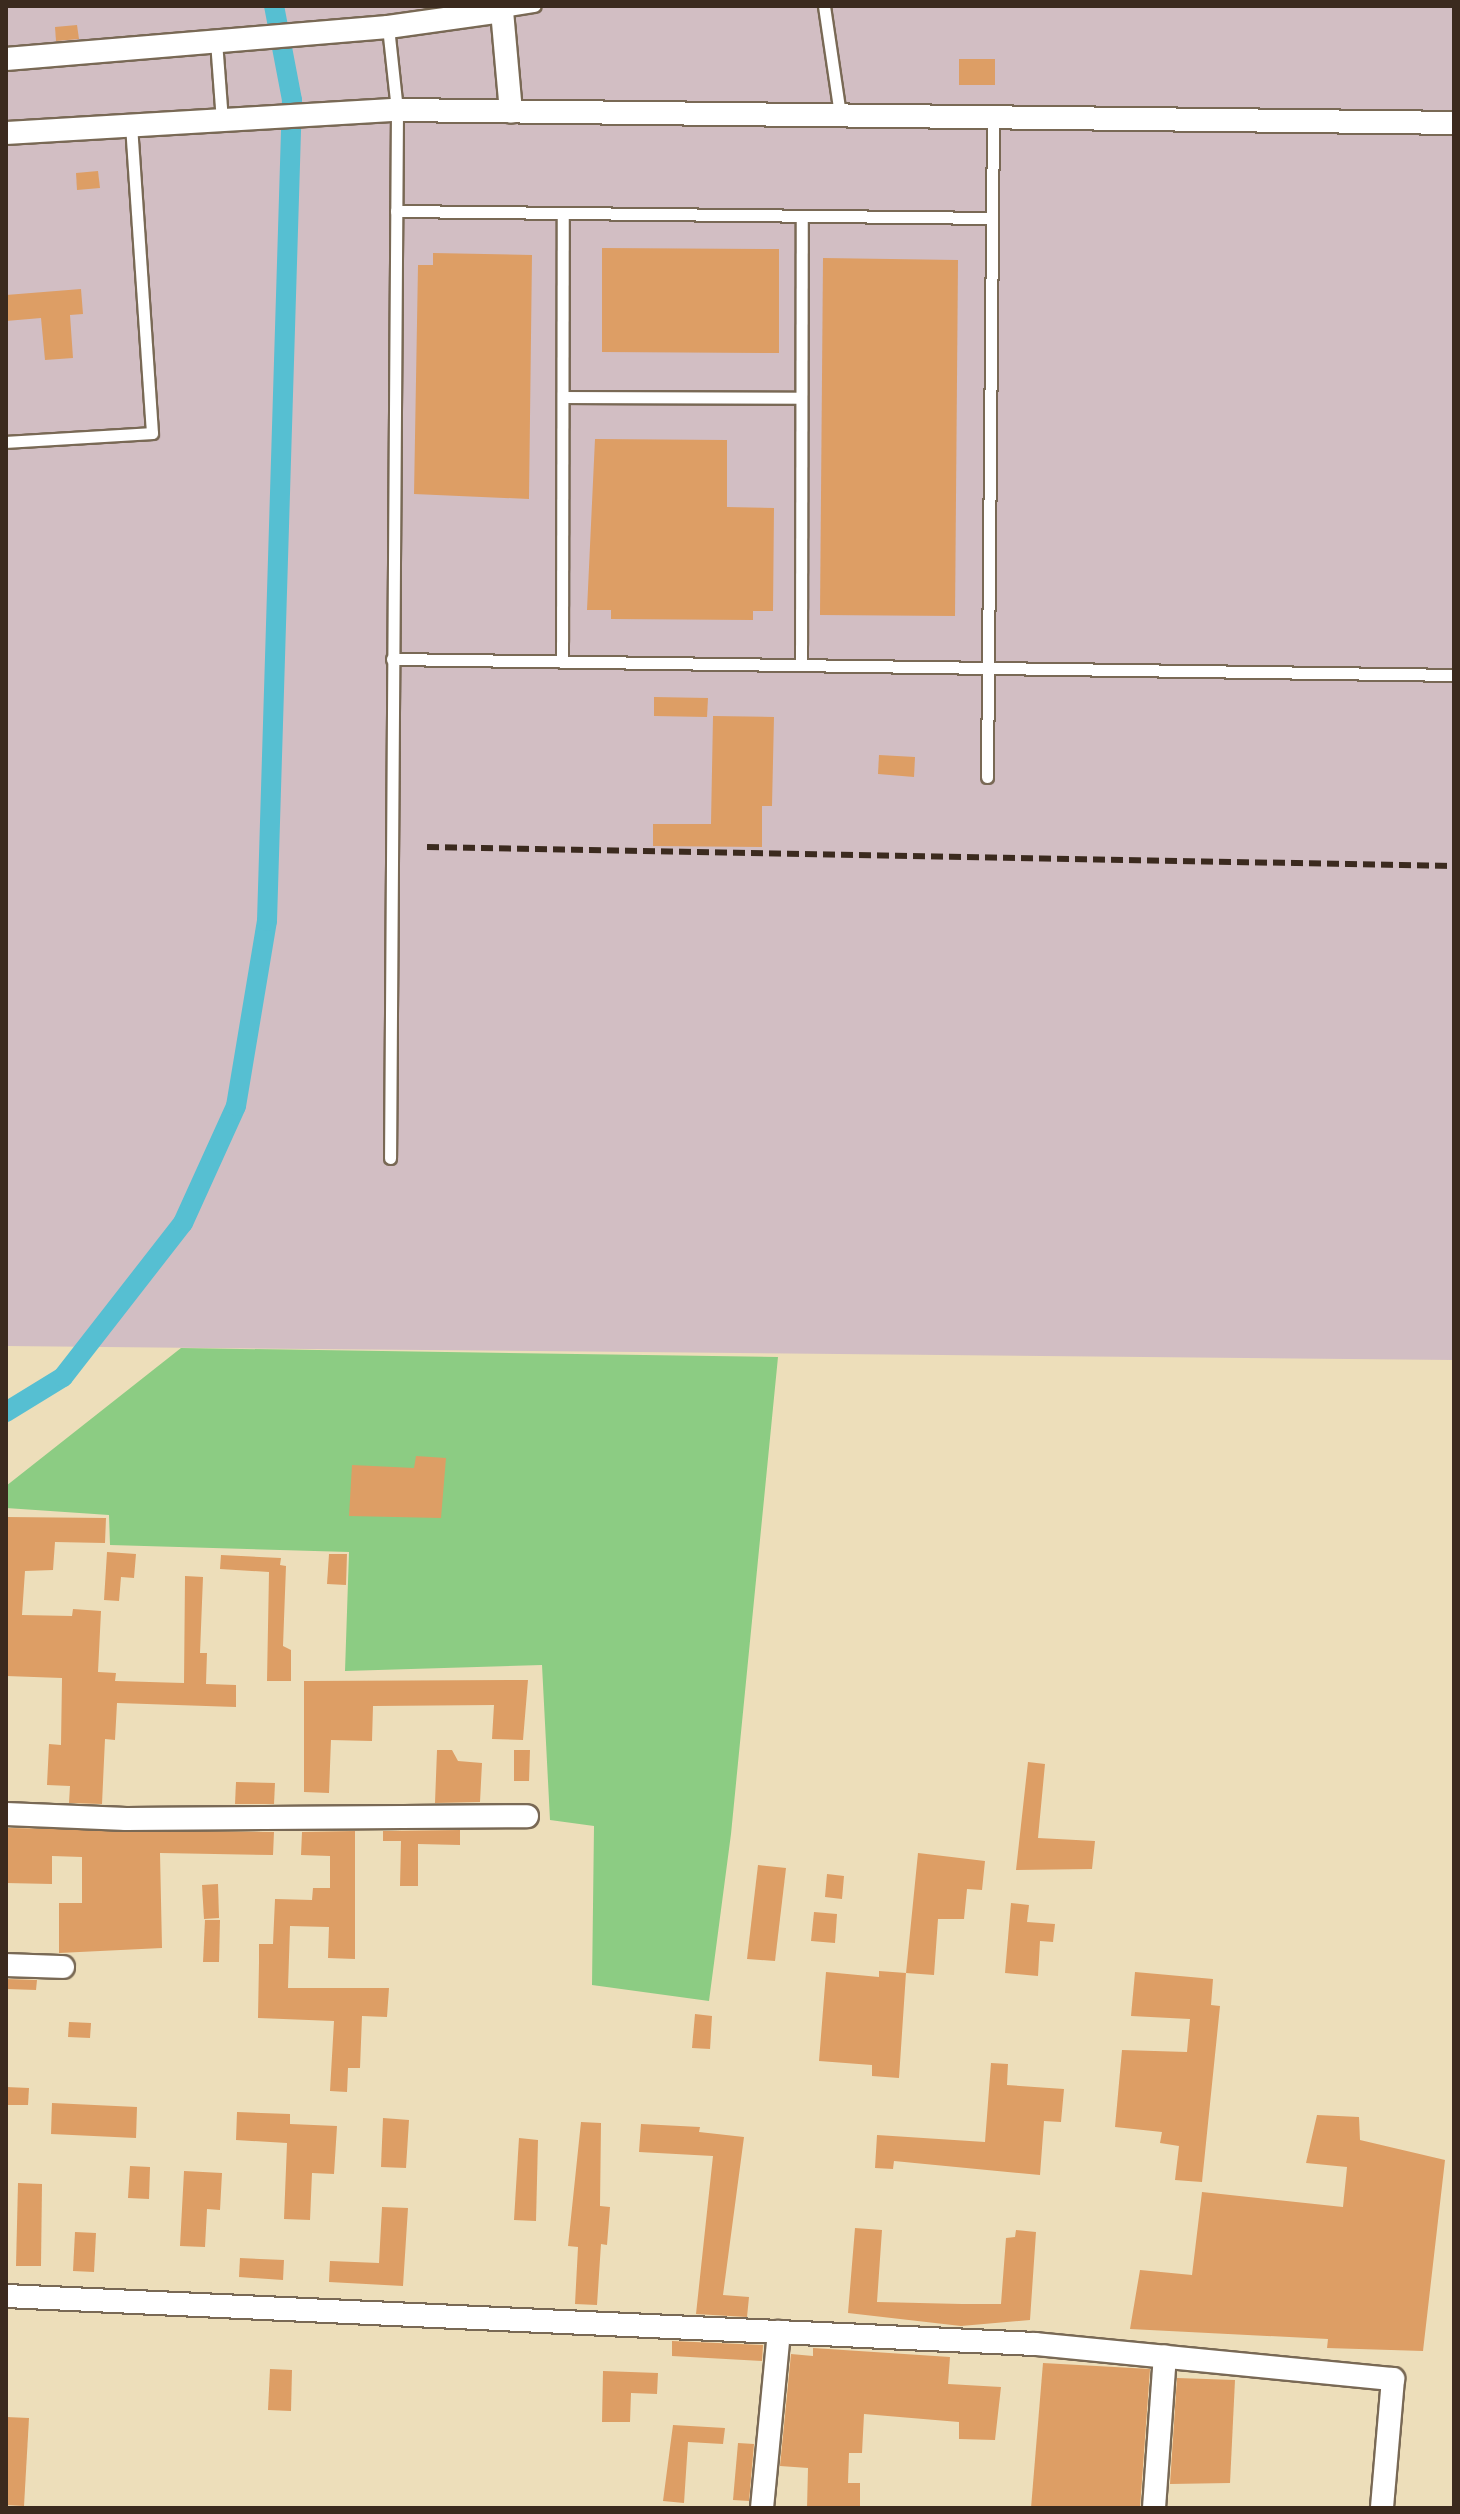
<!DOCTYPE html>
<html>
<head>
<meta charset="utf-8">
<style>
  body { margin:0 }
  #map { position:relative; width:1460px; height:2514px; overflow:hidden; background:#eddeba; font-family:"Architects Daughter",sans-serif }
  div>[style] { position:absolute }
  .industrial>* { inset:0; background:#d2bec3 }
  .green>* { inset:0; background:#8ccc83 }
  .canal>* { height:20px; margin:-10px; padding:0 10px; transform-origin:10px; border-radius:10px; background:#56bfd2 }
  .building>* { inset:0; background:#dd9e65 }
  .roads { filter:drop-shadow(2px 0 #796955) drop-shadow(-2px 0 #796955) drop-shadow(0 2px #796955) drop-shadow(0 -2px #796955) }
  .service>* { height:11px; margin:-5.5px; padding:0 5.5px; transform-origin:5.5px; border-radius:5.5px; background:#fff }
  .minor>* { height:22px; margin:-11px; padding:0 11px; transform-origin:11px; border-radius:11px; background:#fff }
  .rail>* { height:6px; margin-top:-3px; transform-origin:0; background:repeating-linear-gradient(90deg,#3b2a1e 0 12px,transparent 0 18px) }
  span { translate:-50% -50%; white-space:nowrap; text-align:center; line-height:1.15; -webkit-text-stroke:7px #fcf5e5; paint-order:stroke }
  .frame { position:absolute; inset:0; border:8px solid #3b2a1e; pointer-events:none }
</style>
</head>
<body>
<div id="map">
  <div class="industrial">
    <div style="clip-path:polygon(6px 6px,1454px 6px,1454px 1360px,6px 1346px)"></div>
  </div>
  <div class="green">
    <div style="clip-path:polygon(181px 1348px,778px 1357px,731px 1834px,709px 2001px,592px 1985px,594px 1826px,550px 1820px,542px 1665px,345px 1671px,349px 1552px,110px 1545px,109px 1515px,6px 1508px,6px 1486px)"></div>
  </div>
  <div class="canal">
    <div style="left:6px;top:1412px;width:67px;rotate:-31.6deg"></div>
    <div style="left:63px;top:1377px;width:195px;rotate:-52.1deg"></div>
    <div style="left:183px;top:1223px;width:128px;rotate:-65.6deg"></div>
    <div style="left:236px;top:1106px;width:188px;rotate:-80.5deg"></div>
    <div style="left:267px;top:921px;width:821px;rotate:-88.26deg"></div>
    <div style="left:292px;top:100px;width:96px;rotate:-100.8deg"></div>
  </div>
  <div class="building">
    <div style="clip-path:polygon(77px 25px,79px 39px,56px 41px,55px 27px)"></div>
    <div style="clip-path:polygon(959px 59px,995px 59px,995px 85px,959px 85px)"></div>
    <div style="clip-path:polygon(98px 171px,100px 188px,77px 190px,76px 173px)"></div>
    <div style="clip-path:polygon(602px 248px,779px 249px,779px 353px,602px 352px)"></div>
    <div style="clip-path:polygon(433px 253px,532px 255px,529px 499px,414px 494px,418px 265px,433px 265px)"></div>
    <div style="clip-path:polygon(823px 258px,958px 260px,955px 616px,820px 615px)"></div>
    <div style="clip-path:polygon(81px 289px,83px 314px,70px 315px,73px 358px,45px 360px,41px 318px,6px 321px,6px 295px)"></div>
    <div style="clip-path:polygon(595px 439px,727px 440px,727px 507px,774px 508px,773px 611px,753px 611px,753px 620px,611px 619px,611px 610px,587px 610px)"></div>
    <div style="clip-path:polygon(654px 697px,708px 698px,707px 717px,654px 716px)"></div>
    <div style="clip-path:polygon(713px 716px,774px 717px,772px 806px,762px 806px,762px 847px,653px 846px,653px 824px,711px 824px)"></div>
    <div style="clip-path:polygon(879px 755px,915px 757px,914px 777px,878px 774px)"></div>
    <div style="clip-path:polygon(416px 1456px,446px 1458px,441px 1518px,349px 1516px,352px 1465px,414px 1468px)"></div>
    <div style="clip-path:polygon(6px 1517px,106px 1518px,105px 1543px,55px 1542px,53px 1570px,25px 1571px,22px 1615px,72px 1616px,73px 1609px,101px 1611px,98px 1672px,116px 1673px,115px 1681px,184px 1683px,185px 1576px,203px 1577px,200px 1653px,207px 1653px,206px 1684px,236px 1685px,236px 1707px,117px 1703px,115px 1740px,105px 1739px,102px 1804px,69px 1803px,70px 1786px,47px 1785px,49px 1744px,61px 1745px,62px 1678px,6px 1676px)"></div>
    <div style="clip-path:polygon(107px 1552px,136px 1554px,134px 1578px,121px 1577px,119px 1601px,104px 1600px)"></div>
    <div style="clip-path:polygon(329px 1554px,347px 1554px,346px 1585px,327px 1584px)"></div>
    <div style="clip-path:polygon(221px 1555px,281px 1558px,280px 1565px,286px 1566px,283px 1646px,291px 1650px,291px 1681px,267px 1681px,269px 1572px,220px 1569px)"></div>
    <div style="clip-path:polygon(528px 1680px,523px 1740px,492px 1739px,494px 1705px,373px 1706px,372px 1741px,331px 1740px,329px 1793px,304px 1792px,304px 1681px)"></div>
    <div style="clip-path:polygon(437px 1750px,452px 1750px,458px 1761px,482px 1763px,480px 1802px,435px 1803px)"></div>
    <div style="clip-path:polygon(514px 1750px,530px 1750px,529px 1781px,514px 1781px)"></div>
    <div style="clip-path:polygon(1028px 1762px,1045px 1764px,1038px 1838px,1095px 1841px,1092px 1869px,1016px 1870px)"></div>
    <div style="clip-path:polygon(236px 1782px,275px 1783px,274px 1804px,235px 1804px)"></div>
    <div style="clip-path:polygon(6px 1828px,274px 1832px,273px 1855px,160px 1853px,162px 1948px,59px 1953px,59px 1903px,82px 1903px,82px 1857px,52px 1856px,52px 1884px,6px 1883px)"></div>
    <div style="clip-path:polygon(460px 1830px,460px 1845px,418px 1844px,418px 1886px,400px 1886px,401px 1841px,383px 1841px,383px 1831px)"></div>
    <div style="clip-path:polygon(355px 1831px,355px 1959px,328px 1958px,329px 1927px,290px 1926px,288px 1988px,389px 1988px,387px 2017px,362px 2016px,360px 2068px,348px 2068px,347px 2092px,330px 2091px,334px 2021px,258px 2018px,259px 1962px,259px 1944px,273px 1944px,275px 1899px,312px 1900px,313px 1888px,330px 1888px,330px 1856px,301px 1855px,302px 1832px)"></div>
    <div style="clip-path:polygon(918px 1853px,985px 1861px,982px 1890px,967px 1889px,964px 1919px,938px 1919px,934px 1975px,906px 1973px)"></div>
    <div style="clip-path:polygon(758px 1865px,786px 1868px,775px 1961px,747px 1959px)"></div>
    <div style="clip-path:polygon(827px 1874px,844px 1876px,842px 1899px,825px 1897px)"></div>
    <div style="clip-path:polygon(218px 1884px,219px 1918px,204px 1919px,202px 1885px)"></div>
    <div style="clip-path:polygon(1011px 1903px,1029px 1905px,1027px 1922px,1055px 1924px,1053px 1942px,1040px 1941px,1038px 1976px,1005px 1973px)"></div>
    <div style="clip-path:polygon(814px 1912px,837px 1914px,835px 1943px,811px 1941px)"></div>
    <div style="clip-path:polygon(205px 1920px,220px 1920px,219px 1962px,203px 1962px)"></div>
    <div style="clip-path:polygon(879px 1971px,906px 1973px,899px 2078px,872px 2076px,872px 2065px,819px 2061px,826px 1972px,879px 1977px)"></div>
    <div style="clip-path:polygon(1135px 1972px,1213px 1979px,1211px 2005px,1220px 2006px,1202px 2182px,1175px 2180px,1179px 2146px,1160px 2143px,1162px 2132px,1115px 2127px,1122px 2050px,1187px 2052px,1190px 2019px,1131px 2016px)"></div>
    <div style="clip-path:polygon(6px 1979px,37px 1980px,36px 1990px,6px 1989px)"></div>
    <div style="clip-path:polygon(695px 2014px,712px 2016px,710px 2049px,692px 2048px)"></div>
    <div style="clip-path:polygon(69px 2022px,91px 2023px,90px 2038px,68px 2037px)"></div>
    <div style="clip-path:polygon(991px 2063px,1008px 2064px,1007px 2085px,1064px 2089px,1061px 2122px,1044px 2121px,1040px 2175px,894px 2161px,893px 2169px,875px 2168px,877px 2135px,985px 2142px)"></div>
    <div style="clip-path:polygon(6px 2087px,29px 2088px,28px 2105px,6px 2105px)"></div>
    <div style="clip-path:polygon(52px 2103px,137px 2107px,136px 2138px,51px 2134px)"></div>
    <div style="clip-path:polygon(237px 2112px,290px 2114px,290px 2124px,337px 2126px,334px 2174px,312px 2173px,310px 2220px,284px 2219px,287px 2143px,236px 2140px)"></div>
    <div style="clip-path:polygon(1317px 2115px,1359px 2117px,1360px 2140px,1445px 2160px,1423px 2351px,1327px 2348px,1328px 2339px,1130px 2329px,1140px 2270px,1192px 2275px,1202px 2192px,1343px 2207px,1347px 2167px,1306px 2163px)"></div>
    <div style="clip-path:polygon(383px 2118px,409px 2120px,406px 2168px,381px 2167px)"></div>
    <div style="clip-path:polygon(581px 2122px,601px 2123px,600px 2206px,610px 2207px,607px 2245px,601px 2244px,597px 2305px,575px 2304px,578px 2247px,568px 2246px)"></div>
    <div style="clip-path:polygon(641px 2124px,700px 2127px,699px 2132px,744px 2137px,723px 2295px,749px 2297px,747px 2317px,696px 2314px,713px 2156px,639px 2152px)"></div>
    <div style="clip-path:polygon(519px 2138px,538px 2140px,536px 2221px,514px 2220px)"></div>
    <div style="clip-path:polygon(130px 2166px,150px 2167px,149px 2199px,128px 2198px)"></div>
    <div style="clip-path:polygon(184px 2171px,222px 2173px,220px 2210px,207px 2209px,205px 2247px,180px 2246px)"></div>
    <div style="clip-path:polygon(18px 2183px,42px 2184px,41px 2266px,16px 2266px)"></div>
    <div style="clip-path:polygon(382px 2207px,408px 2208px,403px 2286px,329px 2282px,330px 2261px,379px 2263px)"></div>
    <div style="clip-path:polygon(855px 2228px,882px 2230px,877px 2302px,962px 2304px,1001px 2304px,1006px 2238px,1015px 2237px,1016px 2230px,1036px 2232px,1030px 2320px,961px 2326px,848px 2313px)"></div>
    <div style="clip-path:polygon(75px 2232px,96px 2233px,94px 2272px,73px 2271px)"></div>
    <div style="clip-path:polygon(240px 2258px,284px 2260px,283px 2280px,239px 2277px)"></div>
    <div style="clip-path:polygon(672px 2341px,763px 2345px,762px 2361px,672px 2356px)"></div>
    <div style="clip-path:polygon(813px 2348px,950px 2357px,948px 2384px,1001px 2387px,995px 2440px,959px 2439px,959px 2422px,864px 2414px,862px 2453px,849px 2453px,848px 2483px,860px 2483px,860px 2508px,807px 2508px,808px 2468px,780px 2466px,791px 2354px,813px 2356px)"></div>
    <div style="clip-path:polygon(1043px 2363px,1150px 2369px,1140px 2508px,1031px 2508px)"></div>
    <div style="clip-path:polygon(270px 2369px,292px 2370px,291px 2411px,268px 2410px)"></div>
    <div style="clip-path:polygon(603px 2371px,658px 2373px,657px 2394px,631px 2393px,630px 2422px,602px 2422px)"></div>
    <div style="clip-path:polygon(1177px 2378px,1235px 2380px,1230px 2483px,1170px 2484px)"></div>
    <div style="clip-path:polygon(6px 2417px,29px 2418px,24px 2506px,6px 2505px)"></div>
    <div style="clip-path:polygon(673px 2425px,725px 2428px,723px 2444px,688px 2442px,684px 2503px,663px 2501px)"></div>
    <div style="clip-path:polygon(738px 2443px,754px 2444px,749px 2501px,733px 2500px)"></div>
  </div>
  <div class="roads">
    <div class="service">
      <div style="left:824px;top:6px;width:110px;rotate:81.6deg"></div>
      <div style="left:502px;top:7px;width:4px;rotate:90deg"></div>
      <div style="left:502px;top:11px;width:33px;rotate:-9deg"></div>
      <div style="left:388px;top:27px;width:83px;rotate:83.8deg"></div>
      <div style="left:397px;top:110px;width:1048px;rotate:90.38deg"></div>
      <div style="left:216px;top:41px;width:79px;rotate:85.7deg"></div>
      <div style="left:396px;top:211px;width:596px;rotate:0.67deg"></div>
      <div style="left:563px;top:397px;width:238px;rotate:0.2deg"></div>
      <div style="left:6px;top:442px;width:146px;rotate:-3.5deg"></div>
      <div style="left:152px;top:433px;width:308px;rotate:-93.9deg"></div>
      <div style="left:392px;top:659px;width:1062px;rotate:0.86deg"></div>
      <div style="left:562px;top:662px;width:449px;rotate:-89.9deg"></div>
      <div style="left:801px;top:665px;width:449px;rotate:-89.9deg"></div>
      <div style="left:987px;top:777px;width:660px;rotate:-89.48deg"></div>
    </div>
    <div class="minor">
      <div style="left:6px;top:59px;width:383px;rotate:-4.8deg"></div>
      <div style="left:388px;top:27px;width:115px;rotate:-8deg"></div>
      <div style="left:502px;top:11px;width:101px;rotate:84.9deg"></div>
      <div style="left:6px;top:133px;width:392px;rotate:-3.4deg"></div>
      <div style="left:397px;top:110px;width:1057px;rotate:0.7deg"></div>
      <div style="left:6px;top:1814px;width:120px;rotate:2.4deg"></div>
      <div style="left:126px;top:1819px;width:401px;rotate:-0.4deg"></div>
      <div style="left:6px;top:1965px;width:57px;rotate:2deg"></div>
      <div style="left:6px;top:2296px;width:1030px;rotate:2.67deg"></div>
      <div style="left:1035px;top:2344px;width:360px;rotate:5.6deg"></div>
      <div style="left:1393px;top:2379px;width:129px;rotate:94.9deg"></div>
      <div style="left:762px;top:2508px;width:177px;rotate:-84.5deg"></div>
      <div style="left:1154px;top:2508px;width:152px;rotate:-85.9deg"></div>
    </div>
  </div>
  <div class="rail">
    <div style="left:427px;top:847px;width:1027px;rotate:1.06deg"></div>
  </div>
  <div class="frame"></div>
</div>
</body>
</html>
